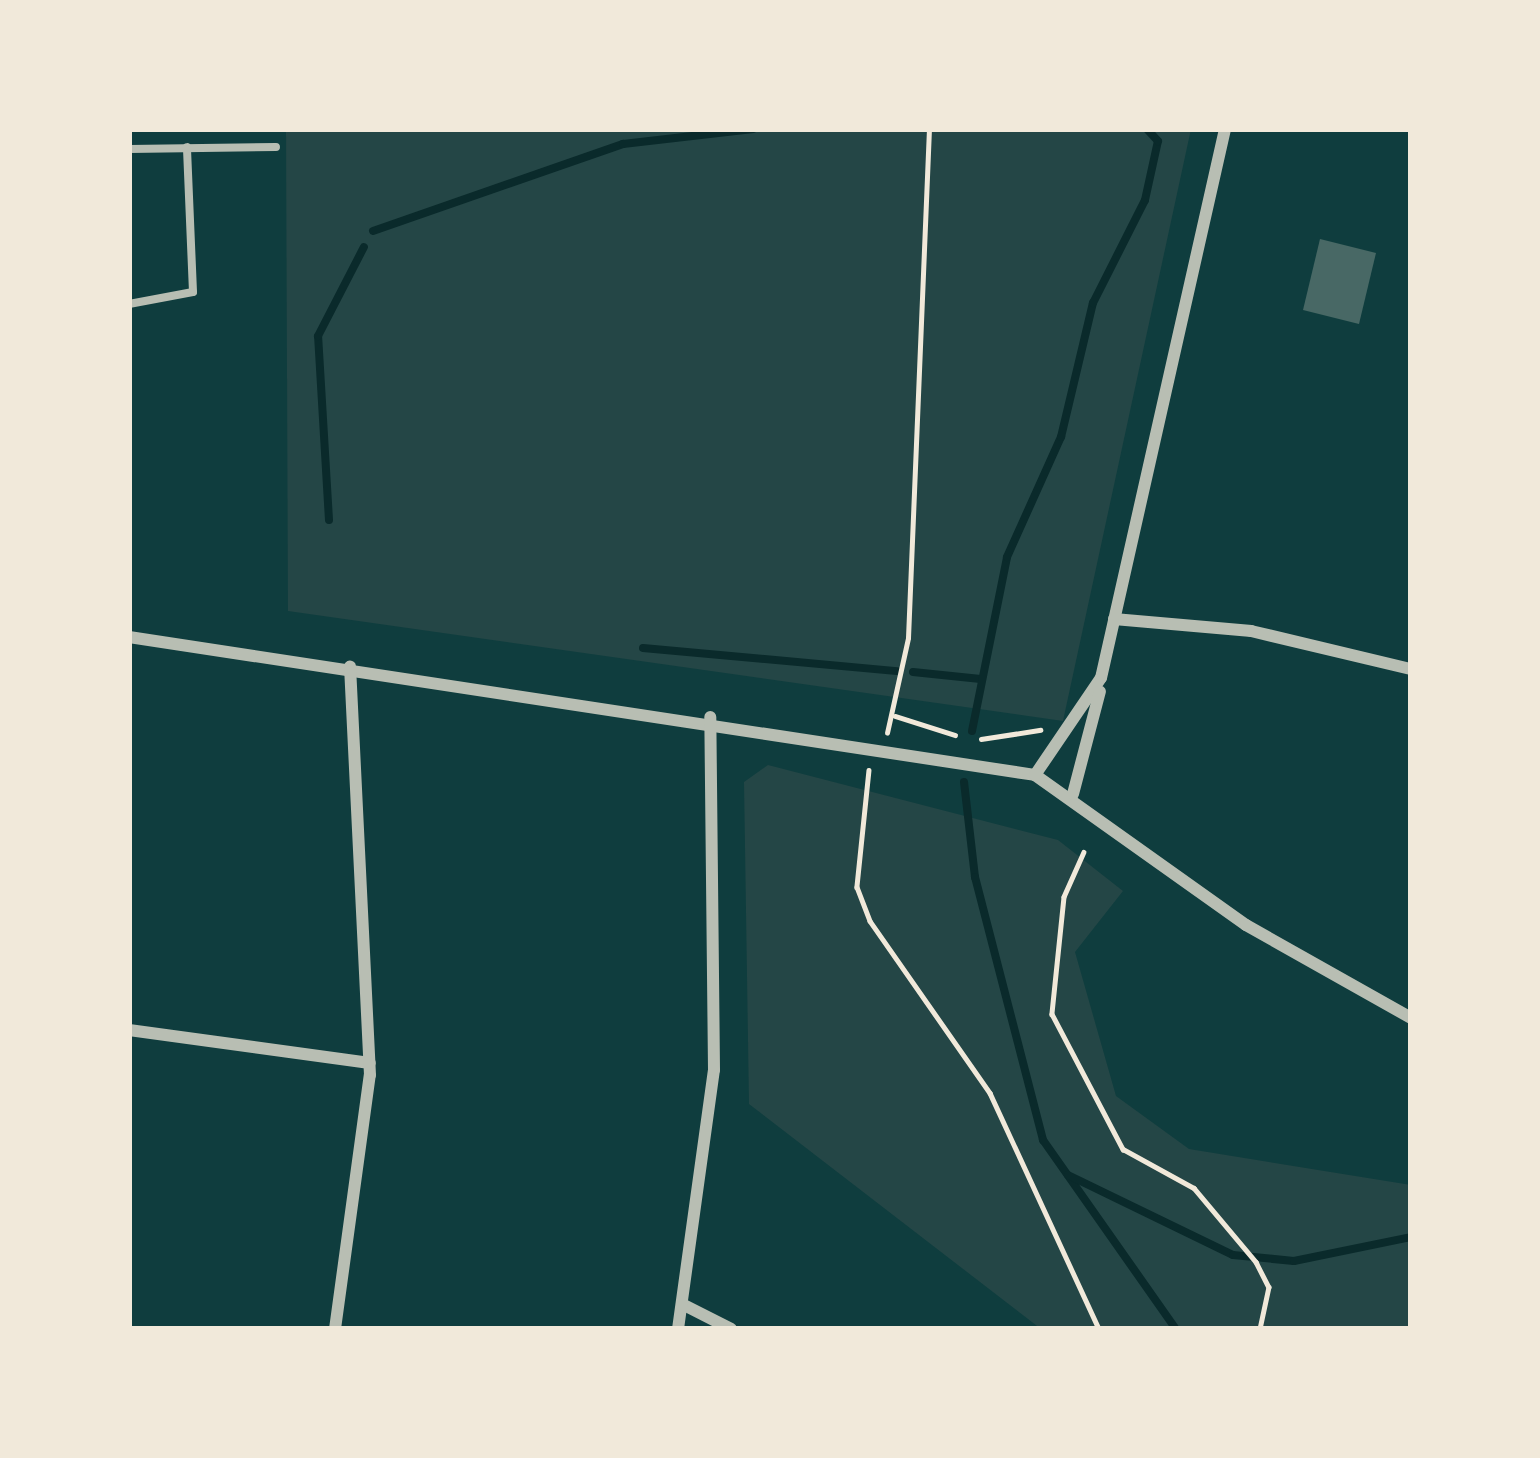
<!DOCTYPE html>
<html>
<head>
<meta charset="utf-8">
<style>
  body { margin:0 }
  #map { position:relative; width:1540px; height:1458px; overflow:hidden; background:#0f3d3e; font-family:Poppins,sans-serif }
  div>[style] { position:absolute }
  .green>* { inset:0; background:#244646 }
  .stream>* { height:8px; margin:-4px; padding:0 4px; transform-origin:4px; border-radius:4px; background:#0a2a2b }
  .building>* { inset:0; background:#486865 }
  .path>* { height:4.5px; margin:-2.25px; padding:0 2.25px; transform-origin:2.25px; border-radius:2.25px; background:#f1e9da }
  .service>* { height:8px; margin:-4px; padding:0 4px; transform-origin:4px; border-radius:4px; background:#b8beb3 }
  .minor>* { height:12px; margin:-6px; padding:0 6px; transform-origin:6px; border-radius:6px; background:#b8beb3 }
  span { translate:-50% -50%; white-space:nowrap; text-align:center; line-height:1.15; -webkit-text-stroke:9px #f1e9da; paint-order:stroke }
  .frame { position:absolute; inset:0; border:132px solid #f1e9da; pointer-events:none }
</style>
</head>
<body>
<div id="map">
  <div class="green">
    <div style="clip-path:polygon(286px 129px,1191px 129px,1063px 721px,288px 611px)"></div>
    <div style="clip-path:polygon(768px 765px,1058px 840px,1123px 891px,1075px 952px,1116px 1096px,1189px 1149px,1411px 1185px,1411px 1329px,1041px 1329px,749px 1104px,744px 782px)"></div>
  </div>
  <div class="stream">
    <div style="left:373px;top:231px;width:265px;rotate:-19.2deg"></div>
    <div style="left:623px;top:144px;width:131px;rotate:-6.6deg"></div>
    <div style="left:329px;top:520px;width:184px;rotate:-93.4deg"></div>
    <div style="left:318px;top:336px;width:100px;rotate:-62.7deg"></div>
    <div style="left:643px;top:648px;width:255px;rotate:5.2deg"></div>
    <div style="left:913px;top:672px;width:68px;rotate:5.9deg"></div>
    <div style="left:972px;top:731px;width:177px;rotate:-78.6deg"></div>
    <div style="left:1007px;top:557px;width:132px;rotate:-65.8deg"></div>
    <div style="left:1061px;top:437px;width:138px;rotate:-76.6deg"></div>
    <div style="left:1093px;top:303px;width:115px;rotate:-63.2deg"></div>
    <div style="left:1145px;top:200px;width:60px;rotate:-77.6deg"></div>
    <div style="left:1158px;top:141px;width:16px;rotate:-133deg"></div>
    <div style="left:964px;top:782px;width:96px;rotate:83.4deg"></div>
    <div style="left:975px;top:877px;width:272px;rotate:75.5deg"></div>
    <div style="left:1043px;top:1140px;width:231px;rotate:54.9deg"></div>
    <div style="left:1068px;top:1175px;width:183px;rotate:25.9deg"></div>
    <div style="left:1233px;top:1255px;width:61px;rotate:5.6deg"></div>
    <div style="left:1294px;top:1261px;width:119px;rotate:-11.6deg"></div>
  </div>
  <div class="building">
    <div style="clip-path:polygon(1320px 239px,1376px 253px,1359px 324px,1303px 310px)"></div>
  </div>
  <div class="path">
    <div style="left:895px;top:716px;width:63px;rotate:17.6deg"></div>
    <div style="left:887px;top:733px;width:97px;rotate:-77.5deg"></div>
    <div style="left:908px;top:638px;width:509px;rotate:-87.64deg"></div>
    <div style="left:981px;top:739px;width:60px;rotate:-8.7deg"></div>
    <div style="left:869px;top:770px;width:118px;rotate:95.9deg"></div>
    <div style="left:857px;top:887px;width:36px;rotate:69deg"></div>
    <div style="left:870px;top:921px;width:210px;rotate:55.1deg"></div>
    <div style="left:990px;top:1093px;width:260px;rotate:65.2deg"></div>
    <div style="left:1084px;top:852px;width:49px;rotate:114deg"></div>
    <div style="left:1064px;top:897px;width:118px;rotate:95.9deg"></div>
    <div style="left:1052px;top:1014px;width:153px;rotate:62.3deg"></div>
    <div style="left:1123px;top:1149px;width:81px;rotate:28.8deg"></div>
    <div style="left:1194px;top:1188px;width:97px;rotate:50deg"></div>
    <div style="left:1256px;top:1262px;width:28px;rotate:63deg"></div>
    <div style="left:1269px;top:1287px;width:43px;rotate:102.1deg"></div>
  </div>
  <div class="service">
    <div style="left:129px;top:149px;width:147px;rotate:-0.8deg"></div>
    <div style="left:129px;top:304px;width:65px;rotate:-10.6deg"></div>
    <div style="left:193px;top:292px;width:145px;rotate:-92.4deg"></div>
  </div>
  <div class="minor">
    <div style="left:1114px;top:619px;width:138px;rotate:5deg"></div>
    <div style="left:1251px;top:631px;width:164px;rotate:13.4deg"></div>
    <div style="left:129px;top:637px;width:916px;rotate:8.66deg"></div>
    <div style="left:1035px;top:775px;width:259px;rotate:35.4deg"></div>
    <div style="left:1246px;top:925px;width:189px;rotate:29.4deg"></div>
    <div style="left:1035px;top:775px;width:117px;rotate:-55.8deg"></div>
    <div style="left:1101px;top:678px;width:563px;rotate:-77.27deg"></div>
    <div style="left:1073px;top:794px;width:106px;rotate:-75.3deg"></div>
    <div style="left:129px;top:1030px;width:243px;rotate:7.8deg"></div>
    <div style="left:682px;top:1304px;width:55px;rotate:27deg"></div>
    <div style="left:335px;top:1329px;width:256px;rotate:-82.2deg"></div>
    <div style="left:370px;top:1075px;width:409px;rotate:-92.8deg"></div>
    <div style="left:678px;top:1329px;width:261px;rotate:-82.1deg"></div>
    <div style="left:714px;top:1070px;width:353px;rotate:-90.6deg"></div>
  </div>
  <div class="frame"></div>
</div>
</body>
</html>
